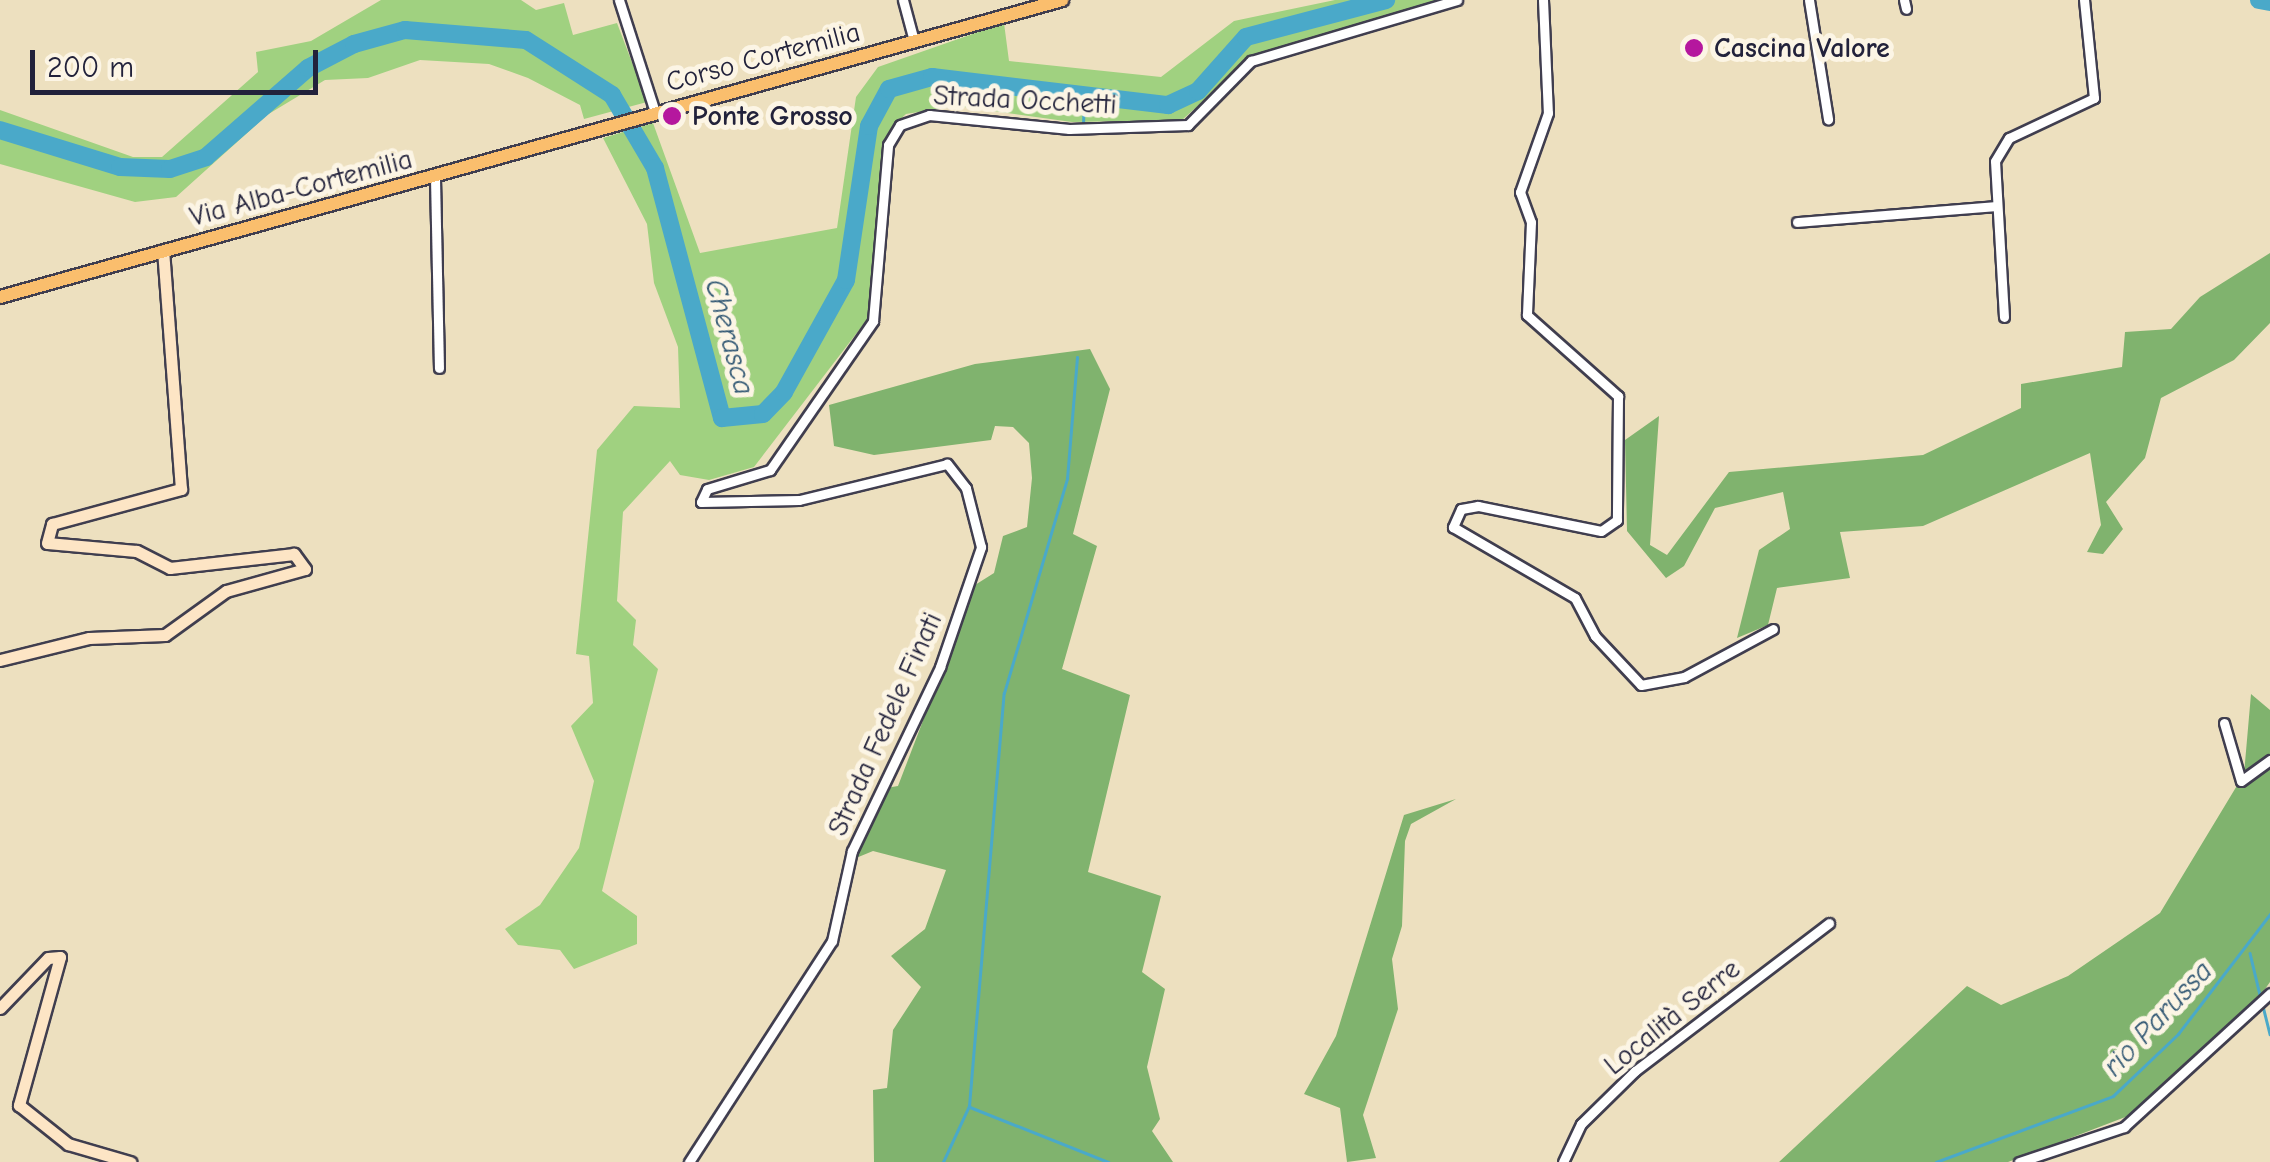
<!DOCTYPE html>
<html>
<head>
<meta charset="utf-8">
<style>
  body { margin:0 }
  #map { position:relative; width:2270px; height:1162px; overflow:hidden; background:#ede0bf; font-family:"Comic Neue",sans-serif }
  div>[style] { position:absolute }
  .green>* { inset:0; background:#a0d180 }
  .forest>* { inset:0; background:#80b36e }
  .stream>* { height:2.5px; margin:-1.25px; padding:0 1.25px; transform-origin:1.25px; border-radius:1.25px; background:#4aa9c9 }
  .river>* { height:18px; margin:-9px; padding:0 9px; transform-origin:9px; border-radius:9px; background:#4aa9c9 }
  .roads { filter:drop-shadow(2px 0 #403e4f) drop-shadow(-2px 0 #403e4f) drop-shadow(0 2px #403e4f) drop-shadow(0 -2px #403e4f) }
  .street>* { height:9px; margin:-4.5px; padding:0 4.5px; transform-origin:4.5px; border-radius:4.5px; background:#fff }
  .secondary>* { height:11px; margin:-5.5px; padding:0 5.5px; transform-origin:5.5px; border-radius:5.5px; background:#fde5c5 }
  .primary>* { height:12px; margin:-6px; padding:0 6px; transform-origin:6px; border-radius:6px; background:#fabe6d }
  .dots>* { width:28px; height:28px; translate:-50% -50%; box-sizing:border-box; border:5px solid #fcf5e5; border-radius:50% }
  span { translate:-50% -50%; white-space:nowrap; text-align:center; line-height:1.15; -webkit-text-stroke:10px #fcf5e5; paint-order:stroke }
  .poi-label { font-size:28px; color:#22223b; font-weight:700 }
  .left { translate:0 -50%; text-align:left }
  .street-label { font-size:28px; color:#22223b }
  .water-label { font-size:30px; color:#325874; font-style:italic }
  .scale { position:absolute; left:30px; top:50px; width:288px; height:45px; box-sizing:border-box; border:5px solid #22223b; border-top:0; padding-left:12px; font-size:30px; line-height:35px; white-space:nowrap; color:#22223b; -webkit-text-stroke:8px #fcf5e5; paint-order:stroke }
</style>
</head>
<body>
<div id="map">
  <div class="green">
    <div style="clip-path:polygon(381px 0,521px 0,536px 10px,564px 3px,573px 35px,617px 23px,647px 102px,584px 119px,580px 105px,528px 78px,489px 64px,420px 60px,368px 78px,325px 80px,267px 115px,176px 197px,135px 202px,0 164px,0 110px,133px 157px,162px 157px,258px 72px,256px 52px,311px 41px)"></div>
    <div style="clip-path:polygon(1335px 0,1441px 0,1251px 58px,1182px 120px,1072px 122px,956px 106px,906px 114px,893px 126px,884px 144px,869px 317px,754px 467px,709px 480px,680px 475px,670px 461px,623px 512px,617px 601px,636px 620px,633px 645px,658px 669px,602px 891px,637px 916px,637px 944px,574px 969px,560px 950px,518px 945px,505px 929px,540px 905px,579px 848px,594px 781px,571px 726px,593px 703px,589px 656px,576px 654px,597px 450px,634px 406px,680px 408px,678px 347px,654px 283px,647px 224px,603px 138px,653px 123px,700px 253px,837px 228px,856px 97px,878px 67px,1004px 23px,1009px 61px,1161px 77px,1234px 21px)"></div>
  </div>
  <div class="forest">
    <div style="clip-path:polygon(2270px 253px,2270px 323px,2234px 360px,2161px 398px,2145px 458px,2106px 502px,2123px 529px,2103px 554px,2087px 552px,2101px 525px,2090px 453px,1923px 526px,1840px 532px,1850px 578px,1777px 588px,1768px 625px,1737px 638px,1759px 550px,1790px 529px,1783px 492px,1715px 508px,1684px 566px,1666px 578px,1627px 531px,1625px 440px,1659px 416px,1650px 545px,1667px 555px,1729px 472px,1923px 455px,2021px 408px,2021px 384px,2122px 367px,2125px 332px,2171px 329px,2200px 297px)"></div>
    <div style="clip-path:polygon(1090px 349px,1110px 389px,1073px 534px,1097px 546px,1062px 669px,1130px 695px,1088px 872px,1161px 896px,1142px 972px,1165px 989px,1147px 1067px,1160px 1119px,1152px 1131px,1173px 1162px,874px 1162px,873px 1090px,887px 1088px,893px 1030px,921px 987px,891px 956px,925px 929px,946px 870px,873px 851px,856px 858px,886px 788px,898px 786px,975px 585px,994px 573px,1003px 536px,1027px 527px,1032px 478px,1029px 443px,1013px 427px,995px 426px,991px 440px,874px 455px,834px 446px,829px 405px,975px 364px)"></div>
    <div style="clip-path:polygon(2251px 694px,2270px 710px,2270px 982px,2255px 1003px,2128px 1116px,2008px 1162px,1779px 1162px,1967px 986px,2001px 1005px,2068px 976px,2160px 913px,2244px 774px)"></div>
    <div style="clip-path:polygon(1456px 799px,1411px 824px,1405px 841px,1402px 926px,1392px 959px,1398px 1009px,1363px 1115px,1376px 1158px,1347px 1162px,1340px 1108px,1304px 1094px,1336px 1036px,1404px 815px)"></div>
  </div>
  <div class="stream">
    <div style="left:1083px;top:125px;width:33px;rotate:-88deg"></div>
    <div style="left:2250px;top:953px;width:47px;rotate:76.6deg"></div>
    <div style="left:2263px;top:1006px;width:29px;rotate:76deg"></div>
    <div style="left:970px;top:1107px;width:149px;rotate:21.7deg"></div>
    <div style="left:943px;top:1162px;width:62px;rotate:-65.1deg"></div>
    <div style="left:969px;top:1106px;width:414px;rotate:-85.2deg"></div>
    <div style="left:1004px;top:693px;width:223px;rotate:-73.6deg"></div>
    <div style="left:1067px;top:479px;width:122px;rotate:-85.3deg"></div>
    <div style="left:1936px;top:1162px;width:189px;rotate:-20.4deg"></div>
    <div style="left:2113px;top:1096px;width:90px;rotate:-43.6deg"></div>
    <div style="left:2178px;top:1034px;width:151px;rotate:-52.5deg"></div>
  </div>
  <div class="river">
    <div style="left:2259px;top:0;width:11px;rotate:10deg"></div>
    <div style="left:0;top:130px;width:126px;rotate:17.1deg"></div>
    <div style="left:120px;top:167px;width:50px;rotate:2.3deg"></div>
    <div style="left:170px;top:169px;width:38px;rotate:-18deg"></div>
    <div style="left:206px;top:157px;width:135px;rotate:-41.1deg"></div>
    <div style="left:308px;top:68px;width:52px;rotate:-27.6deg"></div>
    <div style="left:354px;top:44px;width:53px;rotate:-15.4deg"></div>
    <div style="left:405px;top:30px;width:121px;rotate:4.7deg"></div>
    <div style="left:526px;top:40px;width:102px;rotate:32.6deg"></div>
    <div style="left:612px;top:95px;width:85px;rotate:59.5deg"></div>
    <div style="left:655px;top:168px;width:259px;rotate:75deg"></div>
    <div style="left:722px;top:418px;width:41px;rotate:-5.6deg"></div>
    <div style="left:763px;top:414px;width:30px;rotate:-46deg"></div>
    <div style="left:784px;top:392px;width:128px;rotate:-61deg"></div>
    <div style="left:846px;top:280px;width:156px;rotate:-81.5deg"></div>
    <div style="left:869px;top:126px;width:42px;rotate:-61.6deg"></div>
    <div style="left:889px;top:89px;width:45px;rotate:-15.6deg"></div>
    <div style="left:932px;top:77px;width:238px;rotate:6.8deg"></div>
    <div style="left:1168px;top:105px;width:33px;rotate:-25deg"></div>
    <div style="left:1198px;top:91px;width:72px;rotate:-48.4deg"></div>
    <div style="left:1246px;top:37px;width:145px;rotate:-14.8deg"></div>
  </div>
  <div class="roads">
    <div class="street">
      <div style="left:619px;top:0;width:118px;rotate:72.2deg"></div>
      <div style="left:903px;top:0;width:42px;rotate:75deg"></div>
      <div style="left:1543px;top:0;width:113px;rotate:87.5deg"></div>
      <div style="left:1548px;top:113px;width:84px;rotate:109.5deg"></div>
      <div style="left:1520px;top:192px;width:32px;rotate:70deg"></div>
      <div style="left:1531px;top:222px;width:93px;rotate:92.5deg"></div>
      <div style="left:1527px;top:315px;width:122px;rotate:41.7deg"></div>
      <div style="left:1618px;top:396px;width:124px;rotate:90.5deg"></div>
      <div style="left:1617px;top:520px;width:19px;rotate:145deg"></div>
      <div style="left:1601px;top:531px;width:126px;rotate:-168.5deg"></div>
      <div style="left:1478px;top:506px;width:17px;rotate:170deg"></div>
      <div style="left:1461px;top:509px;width:20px;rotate:114deg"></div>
      <div style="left:1453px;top:527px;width:141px;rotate:30.2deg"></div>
      <div style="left:1575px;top:598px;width:43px;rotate:62.2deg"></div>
      <div style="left:1595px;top:636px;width:67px;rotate:46.8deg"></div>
      <div style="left:1641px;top:685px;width:44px;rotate:-10.5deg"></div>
      <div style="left:1684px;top:677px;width:101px;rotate:-28.3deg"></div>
      <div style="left:1809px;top:0;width:121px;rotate:80.9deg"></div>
      <div style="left:1904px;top:0;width:9px;rotate:77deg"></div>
      <div style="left:435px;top:178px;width:190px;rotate:88.8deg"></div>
      <div style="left:1797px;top:222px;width:199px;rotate:-4.6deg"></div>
      <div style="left:2004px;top:317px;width:156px;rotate:-93.3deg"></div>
      <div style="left:1995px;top:161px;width:27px;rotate:-59deg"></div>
      <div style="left:2009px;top:138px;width:94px;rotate:-25.2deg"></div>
      <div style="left:2094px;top:98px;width:99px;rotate:-95.8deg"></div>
      <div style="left:2224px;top:723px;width:60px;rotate:73.7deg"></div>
      <div style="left:2241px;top:781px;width:36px;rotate:-36deg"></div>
      <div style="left:689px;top:1162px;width:263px;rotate:-57.1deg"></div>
      <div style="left:832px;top:941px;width:92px;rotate:-77.5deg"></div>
      <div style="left:852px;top:851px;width:204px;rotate:-64.4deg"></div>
      <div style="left:940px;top:667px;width:127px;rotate:-71.1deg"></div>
      <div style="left:981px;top:547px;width:61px;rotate:-104.3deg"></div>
      <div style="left:966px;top:488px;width:31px;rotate:-128deg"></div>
      <div style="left:947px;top:464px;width:152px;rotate:166.3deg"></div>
      <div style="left:799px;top:500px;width:98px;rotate:178.8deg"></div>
      <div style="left:701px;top:502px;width:14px;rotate:-65deg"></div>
      <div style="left:707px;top:489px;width:66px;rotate:-16.8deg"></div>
      <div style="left:770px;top:470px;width:181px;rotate:-55.3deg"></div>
      <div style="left:873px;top:321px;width:177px;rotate:-85.1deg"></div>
      <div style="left:888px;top:145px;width:23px;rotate:-59deg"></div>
      <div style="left:900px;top:125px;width:31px;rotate:-19deg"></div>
      <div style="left:929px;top:115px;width:141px;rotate:5.7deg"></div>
      <div style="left:1069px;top:129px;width:119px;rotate:-1.9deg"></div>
      <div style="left:1188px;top:125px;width:90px;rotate:-45.5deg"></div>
      <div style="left:1251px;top:61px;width:215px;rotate:-16.5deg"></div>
      <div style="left:1563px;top:1162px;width:42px;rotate:-64.7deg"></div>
      <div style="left:1581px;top:1124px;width:76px;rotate:-44.5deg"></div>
      <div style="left:1635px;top:1071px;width:244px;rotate:-37.3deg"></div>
      <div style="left:2019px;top:1162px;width:111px;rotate:-18.4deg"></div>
      <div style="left:2124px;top:1127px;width:198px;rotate:-42.5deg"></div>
    </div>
    <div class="secondary">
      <div style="left:0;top:660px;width:92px;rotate:-13.9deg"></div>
      <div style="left:89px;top:638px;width:76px;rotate:-2.3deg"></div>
      <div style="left:165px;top:635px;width:75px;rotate:-35.8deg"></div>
      <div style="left:226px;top:591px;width:82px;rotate:-15.6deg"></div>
      <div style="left:305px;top:569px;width:19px;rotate:-126deg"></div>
      <div style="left:294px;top:554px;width:125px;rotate:173.6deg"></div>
      <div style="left:170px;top:568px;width:38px;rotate:-153deg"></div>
      <div style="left:136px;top:551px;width:89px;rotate:-174.9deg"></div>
      <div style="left:47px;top:543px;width:20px;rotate:-75deg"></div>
      <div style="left:52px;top:524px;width:134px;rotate:-15.2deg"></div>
      <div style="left:181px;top:489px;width:239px;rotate:-94.3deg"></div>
      <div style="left:0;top:1008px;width:69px;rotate:-46.2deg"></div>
      <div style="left:48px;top:958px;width:12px;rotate:-5deg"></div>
      <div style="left:60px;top:957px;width:154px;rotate:105.5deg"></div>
      <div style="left:19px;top:1105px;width:63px;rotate:38.5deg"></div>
      <div style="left:68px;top:1144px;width:65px;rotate:16.2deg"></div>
    </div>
    <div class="primary">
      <div style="left:0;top:297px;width:1103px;rotate:-15.62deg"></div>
    </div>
  </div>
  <div class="dots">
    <div style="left:1694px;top:48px;background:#b5179e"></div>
    <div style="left:672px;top:116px;background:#b5179e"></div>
  </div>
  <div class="poi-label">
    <span class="left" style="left:1714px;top:48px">Cascina Valore</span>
    <span class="left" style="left:692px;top:116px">Ponte Grosso</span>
  </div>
  <div class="street-label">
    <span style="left:763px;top:57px;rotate:-15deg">Corso Cortemilia</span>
    <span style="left:1025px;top:100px;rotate:3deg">Strada Occhetti</span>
    <span style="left:301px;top:188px;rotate:-15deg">Via Alba-Cortemilia</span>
    <span style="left:885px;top:724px;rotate:-66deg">Strada Fedele Finati</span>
    <span style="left:1672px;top:1017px;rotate:-39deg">Località Serre</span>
  </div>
  <div class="water-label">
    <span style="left:729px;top:337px;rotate:75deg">Cherasca</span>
    <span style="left:2158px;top:1019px;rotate:-47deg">rio Parussa</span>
  </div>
  <div class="scale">200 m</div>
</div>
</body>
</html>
